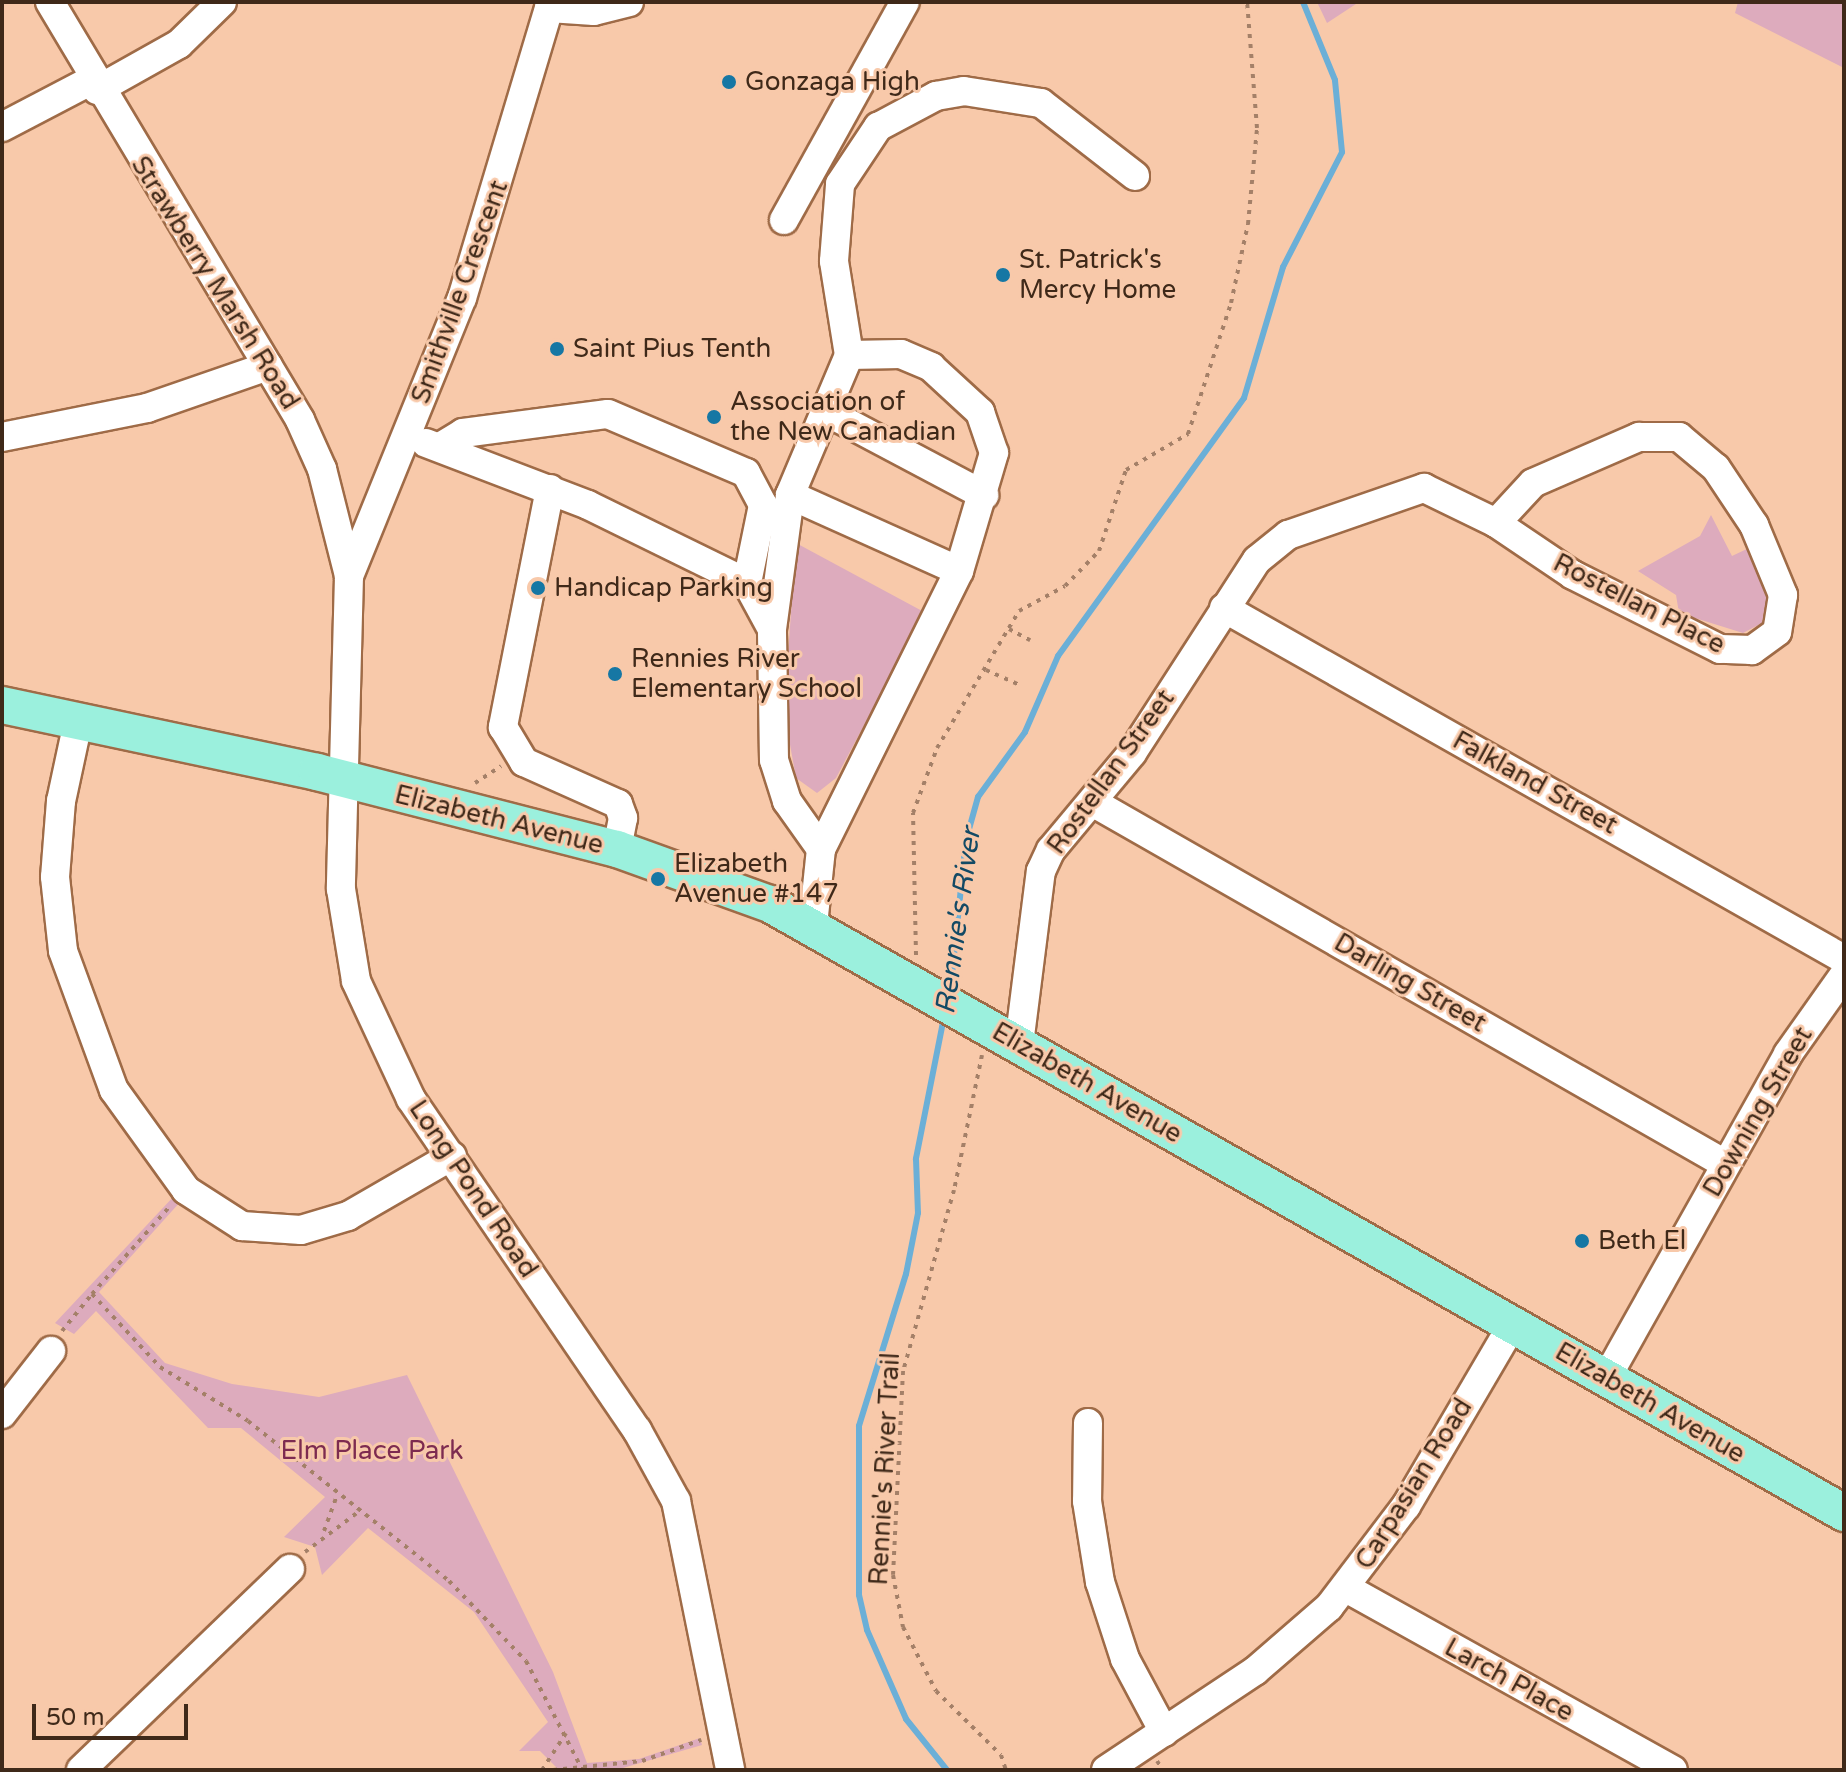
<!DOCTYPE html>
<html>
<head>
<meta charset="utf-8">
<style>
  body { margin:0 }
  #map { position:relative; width:1846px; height:1772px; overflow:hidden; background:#f8c9aa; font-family:"Varela Round",sans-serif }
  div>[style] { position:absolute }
  .green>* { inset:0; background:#ddabbd }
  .stream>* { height:6px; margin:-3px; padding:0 3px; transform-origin:3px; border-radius:3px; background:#6bafd7 }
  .path>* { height:4px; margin-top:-2px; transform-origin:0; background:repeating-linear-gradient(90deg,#a48068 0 4px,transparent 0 10px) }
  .roads { filter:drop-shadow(2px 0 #9f6b47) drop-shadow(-2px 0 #9f6b47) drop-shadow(0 2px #9f6b47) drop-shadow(0 -2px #9f6b47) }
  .minor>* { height:28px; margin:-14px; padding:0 14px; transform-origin:14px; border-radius:14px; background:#fff }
  .major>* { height:36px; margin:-18px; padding:0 18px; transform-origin:18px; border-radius:18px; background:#9bf0dd }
  .dots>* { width:22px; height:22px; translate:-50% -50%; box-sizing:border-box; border:4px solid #f8c9aa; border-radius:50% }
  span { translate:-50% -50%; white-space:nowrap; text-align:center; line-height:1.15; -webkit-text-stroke:6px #f8c9aa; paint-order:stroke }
  .poi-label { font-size:26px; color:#3f2919 }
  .left { translate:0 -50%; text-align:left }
  .street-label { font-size:26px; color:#3f2919 }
  .park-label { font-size:26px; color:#7d2b50 }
  .water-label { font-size:28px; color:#134a65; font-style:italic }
  .frame { position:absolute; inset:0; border:4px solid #3f2919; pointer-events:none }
  .scale { position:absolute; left:32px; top:1704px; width:156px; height:36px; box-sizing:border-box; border:4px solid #3f2919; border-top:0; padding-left:10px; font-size:24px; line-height:28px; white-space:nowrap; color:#3f2919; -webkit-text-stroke:6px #f8c9aa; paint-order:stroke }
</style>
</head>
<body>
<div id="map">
  <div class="green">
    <div style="clip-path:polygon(1317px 2px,1359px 2px,1327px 23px)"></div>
    <div style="clip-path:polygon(1738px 2px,1844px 2px,1844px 68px,1735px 13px)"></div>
    <div style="clip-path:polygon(1711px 515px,1732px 556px,1751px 547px,1768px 589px,1762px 623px,1743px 633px,1679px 613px,1676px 595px,1638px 571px,1700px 536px)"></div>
    <div style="clip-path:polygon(796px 543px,924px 612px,836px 778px,817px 793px,796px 778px,784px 711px)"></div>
    <div style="clip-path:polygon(175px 1195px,181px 1201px,99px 1292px,165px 1363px,232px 1384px,319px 1397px,407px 1375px,553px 1672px,587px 1763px,639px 1759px,700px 1738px,702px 1745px,616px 1770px,559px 1770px,540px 1751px,519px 1751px,548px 1722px,474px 1612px,368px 1528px,322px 1575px,315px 1547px,284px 1537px,325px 1497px,241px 1428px,208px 1428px,96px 1311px,74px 1334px,55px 1323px)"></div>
  </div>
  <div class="stream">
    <div style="left:950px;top:994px;width:155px;rotate:-84.1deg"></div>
    <div style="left:966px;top:840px;width:45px;rotate:-74.4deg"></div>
    <div style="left:978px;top:797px;width:80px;rotate:-54.1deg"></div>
    <div style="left:1025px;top:732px;width:83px;rotate:-66.5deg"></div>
    <div style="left:1058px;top:656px;width:318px;rotate:-54.2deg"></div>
    <div style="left:1244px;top:398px;width:137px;rotate:-73.4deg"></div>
    <div style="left:1283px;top:267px;width:129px;rotate:-62.8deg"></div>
    <div style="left:1342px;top:152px;width:72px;rotate:-95.6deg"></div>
    <div style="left:1335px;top:80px;width:84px;rotate:-112.3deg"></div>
    <div style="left:944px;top:1017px;width:145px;rotate:101.2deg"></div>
    <div style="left:916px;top:1159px;width:54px;rotate:87.9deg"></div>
    <div style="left:918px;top:1213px;width:62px;rotate:101.1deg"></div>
    <div style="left:906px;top:1274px;width:159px;rotate:107.2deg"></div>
    <div style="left:859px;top:1426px;width:169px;rotate:90deg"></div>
    <div style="left:859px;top:1595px;width:36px;rotate:77deg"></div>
    <div style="left:867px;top:1630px;width:97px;rotate:66.3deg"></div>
    <div style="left:906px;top:1719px;width:65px;rotate:51.2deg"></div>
  </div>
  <div class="path">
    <div style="left:1009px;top:629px;width:24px;rotate:28deg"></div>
    <div style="left:986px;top:670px;width:36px;rotate:24deg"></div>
    <div style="left:475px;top:783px;width:31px;rotate:-33deg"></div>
    <div style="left:916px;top:955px;width:142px;rotate:-91.2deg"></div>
    <div style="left:913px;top:813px;width:69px;rotate:-69.7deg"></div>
    <div style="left:937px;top:748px;width:160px;rotate:-59.1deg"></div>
    <div style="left:1019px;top:611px;width:52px;rotate:-28.5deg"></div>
    <div style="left:1065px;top:586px;width:49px;rotate:-45.8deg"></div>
    <div style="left:1099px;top:551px;width:85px;rotate:-71.6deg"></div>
    <div style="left:1126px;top:470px;width:72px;rotate:-30.1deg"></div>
    <div style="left:1188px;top:434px;width:138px;rotate:-71.8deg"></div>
    <div style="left:1231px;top:303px;width:81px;rotate:-77.9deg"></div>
    <div style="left:1248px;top:224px;width:96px;rotate:-84.6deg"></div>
    <div style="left:1257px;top:128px;width:126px;rotate:-94.5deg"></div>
    <div style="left:982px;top:1055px;width:138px;rotate:101.7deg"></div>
    <div style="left:954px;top:1190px;width:188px;rotate:105.7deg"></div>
    <div style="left:903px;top:1371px;width:204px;rotate:92.8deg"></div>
    <div style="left:893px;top:1575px;width:53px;rotate:79.1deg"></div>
    <div style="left:903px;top:1627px;width:72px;rotate:62.7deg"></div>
    <div style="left:936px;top:1691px;width:91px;rotate:44.6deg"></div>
    <div style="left:1001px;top:1755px;width:16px;rotate:72deg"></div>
    <div style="left:92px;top:1294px;width:118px;rotate:-48.4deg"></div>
    <div style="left:62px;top:1331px;width:48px;rotate:-51deg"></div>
    <div style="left:92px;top:1294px;width:100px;rotate:47deg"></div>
    <div style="left:160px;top:1367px;width:103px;rotate:31.5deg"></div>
    <div style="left:248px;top:1421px;width:257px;rotate:38.5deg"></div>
    <div style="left:449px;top:1581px;width:111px;rotate:46.1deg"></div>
    <div style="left:526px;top:1661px;width:122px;rotate:62.6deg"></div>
    <div style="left:324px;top:1531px;width:35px;rotate:-70deg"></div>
    <div style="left:305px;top:1552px;width:65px;rotate:-36.9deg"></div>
    <div style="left:1157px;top:1761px;width:11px;rotate:56deg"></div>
    <div style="left:542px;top:1770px;width:44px;rotate:-57deg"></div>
    <div style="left:553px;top:1770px;width:89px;rotate:-5.8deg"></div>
    <div style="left:642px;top:1761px;width:63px;rotate:-19.6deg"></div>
  </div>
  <div class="roads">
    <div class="minor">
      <div style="left:50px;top:2px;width:487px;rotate:59.1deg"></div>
      <div style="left:300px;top:420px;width:54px;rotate:65.8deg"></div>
      <div style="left:322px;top:469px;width:110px;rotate:75.8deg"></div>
      <div style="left:349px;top:576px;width:313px;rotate:91.5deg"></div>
      <div style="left:341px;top:889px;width:93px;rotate:80.7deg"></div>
      <div style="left:356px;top:981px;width:130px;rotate:65deg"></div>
      <div style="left:411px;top:1099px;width:401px;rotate:55.7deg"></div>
      <div style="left:637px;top:1430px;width:81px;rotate:61.2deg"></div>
      <div style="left:676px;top:1501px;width:274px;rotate:78.6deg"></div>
      <div style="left:549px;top:8px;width:45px;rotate:3.8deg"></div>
      <div style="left:594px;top:11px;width:36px;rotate:-14deg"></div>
      <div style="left:97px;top:90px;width:94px;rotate:-29.3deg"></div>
      <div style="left:179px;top:44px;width:60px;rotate:-44.3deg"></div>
      <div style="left:2px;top:127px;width:102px;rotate:-27.6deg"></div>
      <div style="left:784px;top:220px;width:249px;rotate:-61deg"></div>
      <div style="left:849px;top:355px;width:52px;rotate:-1.1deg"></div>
      <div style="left:901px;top:354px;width:33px;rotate:23deg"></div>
      <div style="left:931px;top:367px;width:67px;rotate:42.6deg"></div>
      <div style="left:980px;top:412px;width:43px;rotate:71.1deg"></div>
      <div style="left:994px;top:453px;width:123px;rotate:106.5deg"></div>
      <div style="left:959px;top:571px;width:310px;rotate:116.4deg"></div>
      <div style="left:821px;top:849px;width:59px;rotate:-125.3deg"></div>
      <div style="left:787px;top:801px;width:43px;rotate:-107.6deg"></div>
      <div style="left:774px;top:760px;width:131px;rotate:-90.9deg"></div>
      <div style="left:772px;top:629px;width:135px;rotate:-82.3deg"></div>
      <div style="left:790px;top:495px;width:152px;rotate:-67.1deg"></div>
      <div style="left:849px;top:355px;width:95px;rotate:-99.1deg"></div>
      <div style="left:834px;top:261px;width:77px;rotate:-85.5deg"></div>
      <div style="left:840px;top:184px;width:69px;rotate:-56.3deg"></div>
      <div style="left:878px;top:127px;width:66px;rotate:-28.1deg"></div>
      <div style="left:936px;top:96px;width:28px;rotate:-10deg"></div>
      <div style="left:964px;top:91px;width:78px;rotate:8.9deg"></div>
      <div style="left:1041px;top:103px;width:119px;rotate:37.8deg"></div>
      <div style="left:827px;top:412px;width:178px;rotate:27.9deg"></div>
      <div style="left:2px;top:437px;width:148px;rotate:-11.3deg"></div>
      <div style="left:147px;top:408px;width:128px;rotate:-19.1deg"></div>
      <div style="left:426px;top:443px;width:173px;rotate:20.9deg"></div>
      <div style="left:588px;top:505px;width:177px;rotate:26.1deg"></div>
      <div style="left:440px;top:447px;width:27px;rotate:-31deg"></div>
      <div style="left:463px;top:433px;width:146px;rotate:-7.5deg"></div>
      <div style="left:608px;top:414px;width:150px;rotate:23.1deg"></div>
      <div style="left:746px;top:473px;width:36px;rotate:62deg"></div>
      <div style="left:763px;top:505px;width:80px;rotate:101.6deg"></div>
      <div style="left:747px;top:583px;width:52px;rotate:61.5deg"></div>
      <div style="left:550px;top:489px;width:243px;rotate:101.2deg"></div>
      <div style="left:503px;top:727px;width:41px;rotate:59deg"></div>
      <div style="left:524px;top:762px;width:103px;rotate:24.1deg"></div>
      <div style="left:618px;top:804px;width:15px;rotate:70deg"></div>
      <div style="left:623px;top:818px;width:32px;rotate:101deg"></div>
      <div style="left:790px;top:495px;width:185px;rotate:24.2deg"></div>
      <div style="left:349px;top:576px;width:300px;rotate:-67.9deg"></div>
      <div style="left:462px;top:298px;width:309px;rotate:-73.3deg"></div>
      <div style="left:1224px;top:608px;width:712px;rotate:29.52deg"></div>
      <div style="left:78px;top:722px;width:81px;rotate:102.1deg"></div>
      <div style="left:61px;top:801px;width:76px;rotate:94.5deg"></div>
      <div style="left:55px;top:877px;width:74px;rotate:83.8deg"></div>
      <div style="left:63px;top:951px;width:148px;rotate:69.9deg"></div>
      <div style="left:114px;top:1090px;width:123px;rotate:54.2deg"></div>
      <div style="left:186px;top:1190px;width:67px;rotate:32.7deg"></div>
      <div style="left:242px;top:1226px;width:59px;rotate:3.9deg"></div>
      <div style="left:301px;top:1230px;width:49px;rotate:-16.6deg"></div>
      <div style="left:348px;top:1216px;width:120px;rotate:-30deg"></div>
      <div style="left:1094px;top:803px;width:727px;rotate:29.77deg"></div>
      <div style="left:813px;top:925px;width:76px;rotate:-84deg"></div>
      <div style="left:1019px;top:1044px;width:174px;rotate:-82.8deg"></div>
      <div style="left:1041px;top:871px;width:23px;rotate:-65deg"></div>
      <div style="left:1051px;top:850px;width:126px;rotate:-50.1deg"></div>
      <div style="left:1132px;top:753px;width:230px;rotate:-57.1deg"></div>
      <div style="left:1257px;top:560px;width:40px;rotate:-39deg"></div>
      <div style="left:1288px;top:535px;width:144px;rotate:-19.1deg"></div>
      <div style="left:1424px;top:488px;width:80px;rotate:25.9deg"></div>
      <div style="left:1496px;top:523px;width:54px;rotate:-47.2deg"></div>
      <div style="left:1533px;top:483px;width:116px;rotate:-23.5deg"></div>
      <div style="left:1639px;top:437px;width:40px"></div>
      <div style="left:1679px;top:437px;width:48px;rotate:40deg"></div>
      <div style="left:1716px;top:468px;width:69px;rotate:56.3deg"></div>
      <div style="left:1754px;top:525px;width:76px;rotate:67.5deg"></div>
      <div style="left:1783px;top:595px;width:37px;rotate:99deg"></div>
      <div style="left:1777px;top:632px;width:31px;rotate:144deg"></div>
      <div style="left:1752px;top:650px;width:32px;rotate:-178deg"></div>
      <div style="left:1720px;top:649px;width:165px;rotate:-153.3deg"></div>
      <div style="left:1573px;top:575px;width:93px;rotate:-146deg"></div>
      <div style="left:1607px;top:1377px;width:370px;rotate:-60.7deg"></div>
      <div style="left:1788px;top:1054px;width:97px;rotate:-54.7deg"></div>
      <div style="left:2px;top:1414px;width:80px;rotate:-52.1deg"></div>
      <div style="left:1088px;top:1423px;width:78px;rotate:90.7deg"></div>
      <div style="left:1087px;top:1501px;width:82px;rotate:80.9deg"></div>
      <div style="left:1100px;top:1582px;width:81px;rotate:72deg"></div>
      <div style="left:1125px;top:1659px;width:83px;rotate:61.9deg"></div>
      <div style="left:1346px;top:1588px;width:374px;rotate:29.1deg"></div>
      <div style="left:81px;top:1770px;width:290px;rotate:-43.9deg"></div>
      <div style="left:1106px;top:1770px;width:179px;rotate:-33.6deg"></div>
      <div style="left:1255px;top:1671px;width:98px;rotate:-40.9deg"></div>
      <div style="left:1329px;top:1607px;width:127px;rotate:-52.7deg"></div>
      <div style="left:1406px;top:1506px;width:210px;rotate:-59.6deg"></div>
    </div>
    <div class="major">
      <div style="left:2px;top:705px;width:322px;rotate:12deg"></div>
      <div style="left:317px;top:772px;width:310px;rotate:14.4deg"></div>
      <div style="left:617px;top:849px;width:163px;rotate:19.8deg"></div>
      <div style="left:770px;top:904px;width:1235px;rotate:29.55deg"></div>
    </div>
  </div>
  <div class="dots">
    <div style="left:729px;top:82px;background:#1677a4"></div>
    <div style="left:1003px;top:275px;background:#1677a4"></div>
    <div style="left:557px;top:349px;background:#1677a4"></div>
    <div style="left:714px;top:417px;background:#1677a4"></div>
    <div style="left:538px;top:588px;background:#1677a4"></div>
    <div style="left:615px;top:674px;background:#1677a4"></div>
    <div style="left:658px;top:879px;background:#1677a4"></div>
    <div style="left:1582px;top:1241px;background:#1677a4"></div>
  </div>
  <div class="poi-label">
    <span class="left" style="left:745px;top:82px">Gonzaga High</span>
    <span class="left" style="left:1019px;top:275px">St. Patrick's<br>Mercy Home</span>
    <span class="left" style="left:573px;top:349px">Saint Pius Tenth</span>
    <span class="left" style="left:730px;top:417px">Association of<br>the New Canadian</span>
    <span class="left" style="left:554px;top:588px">Handicap Parking</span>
    <span class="left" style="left:631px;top:674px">Rennies River<br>Elementary School</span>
    <span class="left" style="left:674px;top:879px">Elizabeth<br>Avenue #147</span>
    <span class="left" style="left:1598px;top:1241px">Beth El</span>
  </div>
  <div class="street-label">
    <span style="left:215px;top:283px;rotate:58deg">Strawberry Marsh Road</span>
    <span style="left:460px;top:292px;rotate:-70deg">Smithville Crescent</span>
    <span style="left:1639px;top:604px;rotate:27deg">Rostellan Place</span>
    <span style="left:1111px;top:772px;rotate:-54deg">Rostellan Street</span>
    <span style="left:1535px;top:783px;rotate:29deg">Falkland Street</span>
    <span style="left:499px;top:820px;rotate:14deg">Elizabeth Avenue</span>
    <span style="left:1410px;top:983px;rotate:30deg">Darling Street</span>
    <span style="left:1087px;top:1083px;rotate:30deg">Elizabeth Avenue</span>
    <span style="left:1758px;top:1112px;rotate:-60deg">Downing Street</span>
    <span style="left:473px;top:1189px;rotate:56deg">Long Pond Road</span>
    <span style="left:1650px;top:1403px;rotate:30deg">Elizabeth Avenue</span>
    <span style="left:885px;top:1469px;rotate:-87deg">Rennie's River Trail</span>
    <span style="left:1414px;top:1484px;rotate:-58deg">Carpasian Road</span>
    <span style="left:1509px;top:1680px;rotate:29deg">Larch Place</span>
  </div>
  <div class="park-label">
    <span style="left:372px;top:1451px">Elm Place Park</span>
  </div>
  <div class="water-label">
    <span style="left:958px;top:921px;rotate:-82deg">Rennie's River</span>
  </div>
  <div class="frame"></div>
  <div class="scale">50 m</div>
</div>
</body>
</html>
